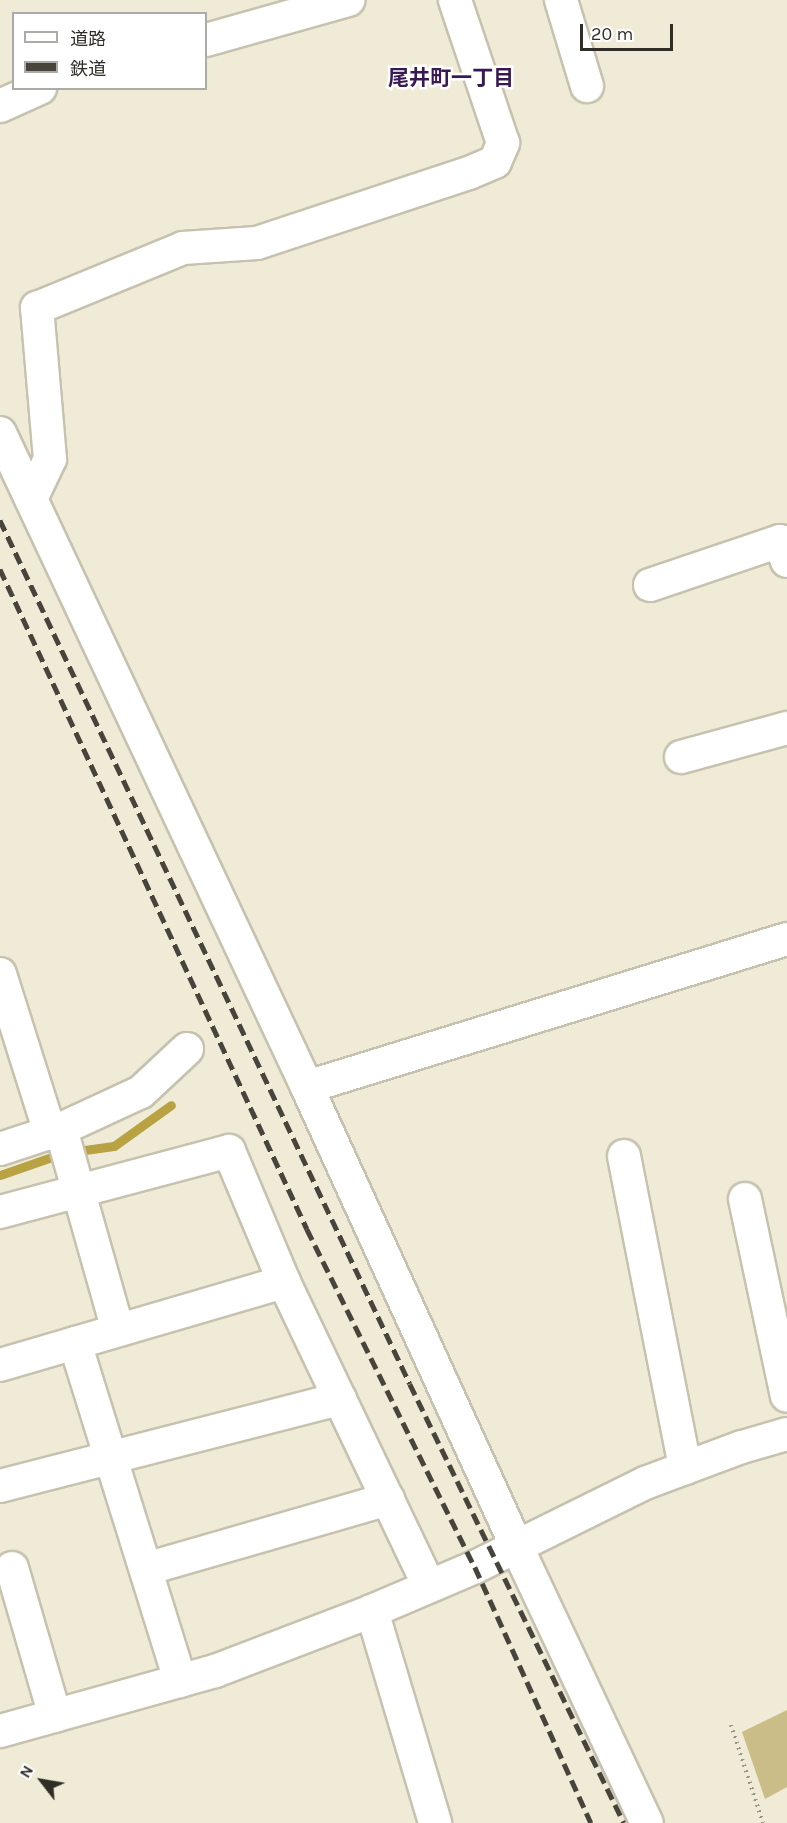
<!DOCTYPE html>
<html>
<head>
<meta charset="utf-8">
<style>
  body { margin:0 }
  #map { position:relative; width:787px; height:1823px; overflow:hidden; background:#efebd7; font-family:Karla,"Noto Sans JP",sans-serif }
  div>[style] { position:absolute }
  .green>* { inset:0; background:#cabd87 }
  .stream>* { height:9px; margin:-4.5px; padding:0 4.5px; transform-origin:4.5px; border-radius:4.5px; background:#b8a241 }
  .path>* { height:4px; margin-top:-2px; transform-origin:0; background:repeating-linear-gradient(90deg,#969385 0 1.5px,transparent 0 6px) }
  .roads { filter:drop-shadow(2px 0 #c6c2af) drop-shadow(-2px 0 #c6c2af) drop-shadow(0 2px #c6c2af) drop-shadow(0 -2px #c6c2af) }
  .minor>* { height:32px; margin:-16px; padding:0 16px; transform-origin:16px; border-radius:16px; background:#fff }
  .rail>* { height:4.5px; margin-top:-2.25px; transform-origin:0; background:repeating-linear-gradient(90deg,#46443b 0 12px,transparent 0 18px) }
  span { translate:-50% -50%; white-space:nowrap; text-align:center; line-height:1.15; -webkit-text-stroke:5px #fff; paint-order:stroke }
  .neighbourhood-label { font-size:21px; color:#381951; font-weight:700 }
  .legend { position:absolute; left:12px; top:12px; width:195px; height:78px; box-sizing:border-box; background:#fff; border:2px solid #acaba8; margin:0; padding:8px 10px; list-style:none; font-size:18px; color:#2f2d26 }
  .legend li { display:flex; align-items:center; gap:12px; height:30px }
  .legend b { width:30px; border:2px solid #acaba8 }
  .north { position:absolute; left:12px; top:1751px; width:60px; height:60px; -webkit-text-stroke:4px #fff; paint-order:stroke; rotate:301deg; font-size:16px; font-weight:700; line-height:24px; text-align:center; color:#2f2d26 }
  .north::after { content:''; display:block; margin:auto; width:21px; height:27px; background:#2f2d26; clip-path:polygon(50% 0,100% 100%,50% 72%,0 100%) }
  .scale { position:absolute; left:580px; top:24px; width:93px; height:27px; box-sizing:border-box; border:3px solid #2f2d26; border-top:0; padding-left:8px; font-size:18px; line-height:21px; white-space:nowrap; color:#2f2d26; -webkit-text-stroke:4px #fff; paint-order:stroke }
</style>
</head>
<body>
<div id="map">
  <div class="green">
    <div style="clip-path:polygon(787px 1710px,787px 1787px,765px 1799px,742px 1732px)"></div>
  </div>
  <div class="stream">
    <div style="left:0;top:1175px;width:67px;rotate:-19.2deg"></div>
    <div style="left:63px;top:1153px;width:51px;rotate:-7.8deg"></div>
    <div style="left:114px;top:1146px;width:70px;rotate:-35.7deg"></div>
  </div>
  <div class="path">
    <div style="left:731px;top:1725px;width:103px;rotate:71.9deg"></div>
  </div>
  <div class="roads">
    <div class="minor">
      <div style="left:561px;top:0;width:90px;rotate:73.2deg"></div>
      <div style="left:206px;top:40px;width:148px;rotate:-15.7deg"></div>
      <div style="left:0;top:106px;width:44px;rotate:-24.2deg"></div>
      <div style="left:0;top:433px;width:722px;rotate:64.85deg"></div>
      <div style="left:307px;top:1087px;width:503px;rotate:65.47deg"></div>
      <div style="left:516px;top:1545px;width:307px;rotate:64.8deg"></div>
      <div style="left:31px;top:499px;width:44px;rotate:-64.6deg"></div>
      <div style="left:50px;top:459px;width:152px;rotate:-94.9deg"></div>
      <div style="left:37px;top:308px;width:158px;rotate:-22.3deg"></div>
      <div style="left:183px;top:248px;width:74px;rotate:-3.9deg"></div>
      <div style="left:257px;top:243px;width:223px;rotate:-18.3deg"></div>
      <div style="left:469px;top:173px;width:28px;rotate:-23deg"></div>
      <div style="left:495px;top:162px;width:21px;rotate:-67deg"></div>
      <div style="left:503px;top:143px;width:151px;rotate:-108.6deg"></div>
      <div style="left:650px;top:585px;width:137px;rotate:-18.7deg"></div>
      <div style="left:780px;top:541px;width:21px;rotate:71deg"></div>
      <div style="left:681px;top:757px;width:110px;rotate:-15.3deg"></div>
      <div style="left:0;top:974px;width:167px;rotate:72.5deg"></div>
      <div style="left:307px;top:1087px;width:502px;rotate:-17.14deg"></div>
      <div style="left:61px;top:1129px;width:88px;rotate:-24.8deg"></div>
      <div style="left:141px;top:1092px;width:63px;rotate:-43.1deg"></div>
      <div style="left:0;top:1149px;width:64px;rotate:-18.2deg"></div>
      <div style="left:61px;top:1129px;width:209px;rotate:74.2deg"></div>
      <div style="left:624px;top:1156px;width:318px;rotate:78.9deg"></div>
      <div style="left:745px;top:1199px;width:201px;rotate:78deg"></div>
      <div style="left:0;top:1212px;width:237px;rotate:-14.9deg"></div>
      <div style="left:229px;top:1151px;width:142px;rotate:67.2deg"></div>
      <div style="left:284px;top:1282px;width:337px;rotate:64.5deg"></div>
      <div style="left:75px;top:1343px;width:354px;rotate:72.7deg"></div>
      <div style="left:0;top:1365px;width:296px;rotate:-16.3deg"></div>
      <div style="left:0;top:1486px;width:351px;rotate:-14.4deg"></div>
      <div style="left:12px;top:1568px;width:154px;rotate:73.8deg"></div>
      <div style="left:146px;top:1569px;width:252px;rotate:-16.1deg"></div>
      <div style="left:372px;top:1611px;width:221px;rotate:73.4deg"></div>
      <div style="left:0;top:1731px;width:223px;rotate:-15.6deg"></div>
      <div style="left:215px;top:1671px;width:168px;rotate:-20.9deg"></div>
      <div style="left:372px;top:1611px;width:112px;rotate:-23.1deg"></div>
      <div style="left:475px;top:1567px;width:190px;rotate:-26.3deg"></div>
      <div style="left:645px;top:1483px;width:103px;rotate:-20.4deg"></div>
      <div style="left:742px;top:1447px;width:47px;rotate:-16.1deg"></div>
    </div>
  </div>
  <div class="rail">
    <div style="left:0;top:520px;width:956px;rotate:64.61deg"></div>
    <div style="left:410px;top:1384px;width:488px;rotate:64deg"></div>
    <div style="left:0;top:569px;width:728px;rotate:65.05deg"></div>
    <div style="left:307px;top:1229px;width:377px;rotate:63.6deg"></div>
    <div style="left:475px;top:1567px;width:281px;rotate:65.6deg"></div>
  </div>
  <div class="neighbourhood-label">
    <span style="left:451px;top:78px">尾井町一丁目</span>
  </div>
  <ul class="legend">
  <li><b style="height:8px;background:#fff"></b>道路</li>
  <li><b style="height:8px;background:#46443b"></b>鉄道</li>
  </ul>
  <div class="north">N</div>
  <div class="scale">20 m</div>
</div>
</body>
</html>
